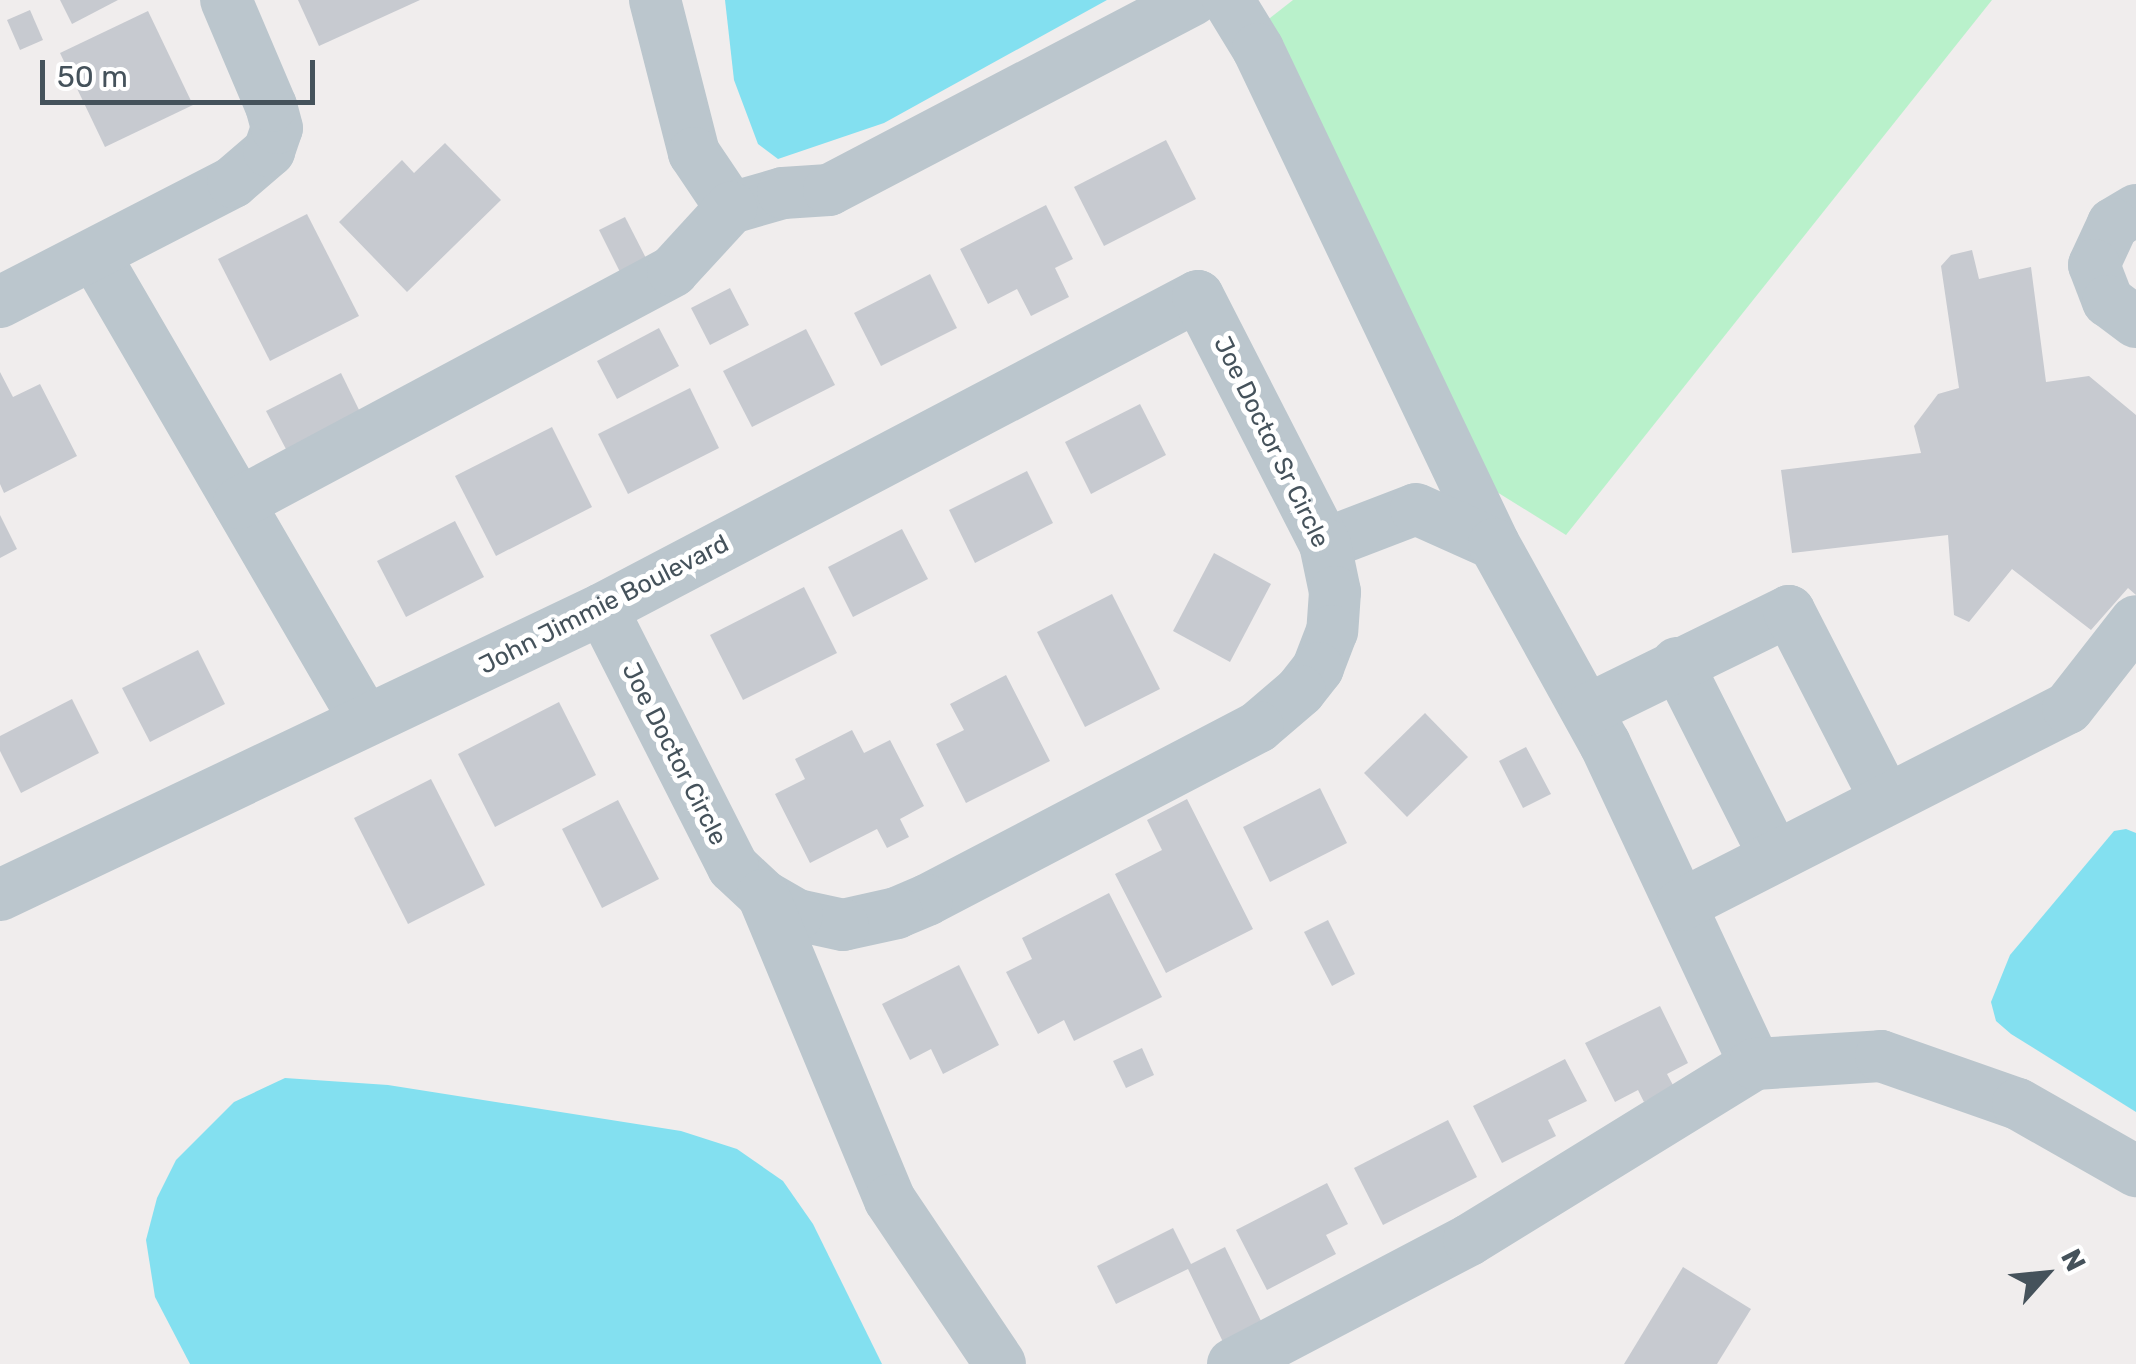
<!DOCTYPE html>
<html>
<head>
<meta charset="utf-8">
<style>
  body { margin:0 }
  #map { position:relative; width:2136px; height:1364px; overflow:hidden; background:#f0eded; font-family:Rubik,sans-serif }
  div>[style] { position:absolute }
  .green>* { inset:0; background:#b9f1cb }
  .water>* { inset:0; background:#83e0f0 }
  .building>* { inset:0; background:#c7cad0 }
  .minor>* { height:52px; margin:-26px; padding:0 26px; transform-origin:26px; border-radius:26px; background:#bbc6cd }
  span { translate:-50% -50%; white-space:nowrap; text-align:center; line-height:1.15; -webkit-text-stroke:10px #fff; paint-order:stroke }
  .street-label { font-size:25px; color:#45525b }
  .north { position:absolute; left:1996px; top:1224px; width:100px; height:100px; -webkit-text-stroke:8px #fff; paint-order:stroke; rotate:63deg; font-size:28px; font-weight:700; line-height:40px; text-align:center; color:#45525b }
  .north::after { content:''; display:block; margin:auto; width:35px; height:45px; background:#45525b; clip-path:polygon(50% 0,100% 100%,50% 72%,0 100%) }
  .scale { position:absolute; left:40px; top:60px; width:275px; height:45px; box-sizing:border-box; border:5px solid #45525b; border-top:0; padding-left:12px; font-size:30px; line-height:35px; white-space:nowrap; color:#45525b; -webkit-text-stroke:8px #fff; paint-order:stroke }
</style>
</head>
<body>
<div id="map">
  <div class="green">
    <div style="clip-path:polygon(1293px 0,1992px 0,1566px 535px,1476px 479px,1265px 22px)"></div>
  </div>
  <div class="water">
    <div style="clip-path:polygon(725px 0,1107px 0,884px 123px,778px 159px,758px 144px,734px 80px)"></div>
    <div style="clip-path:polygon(2126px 829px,2136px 833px,2136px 1112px,2011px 1034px,1996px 1021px,1991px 1002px,2010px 955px,2114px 831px)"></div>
    <div style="clip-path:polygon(285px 1078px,388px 1085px,681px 1131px,737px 1149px,783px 1181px,813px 1224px,882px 1364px,190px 1364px,155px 1297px,146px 1240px,157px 1198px,176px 1160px,234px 1102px)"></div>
  </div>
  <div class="building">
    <div style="clip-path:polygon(60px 0,118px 0,72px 24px)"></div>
    <div style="clip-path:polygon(298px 0,420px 0,319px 46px)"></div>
    <div style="clip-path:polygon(30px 10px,43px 40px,20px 50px,7px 20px)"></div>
    <div style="clip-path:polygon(148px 11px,193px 105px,105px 147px,60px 53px)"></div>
    <div style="clip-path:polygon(1166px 140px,1196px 199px,1104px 246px,1074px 187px)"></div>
    <div style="clip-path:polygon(445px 143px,501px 200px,407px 292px,339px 222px,402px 160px,414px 173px)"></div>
    <div style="clip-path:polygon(1046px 205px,1073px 259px,1055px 268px,1069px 297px,1031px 316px,1017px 289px,988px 304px,960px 249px)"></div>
    <div style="clip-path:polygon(307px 214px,359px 316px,270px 361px,218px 259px)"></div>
    <div style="clip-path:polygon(625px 217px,650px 266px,624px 280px,599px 230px)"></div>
    <div style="clip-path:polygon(1972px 250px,1979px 279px,2031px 267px,2046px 382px,2089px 376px,2136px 415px,2136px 595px,2128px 588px,2091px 630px,2012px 569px,1969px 622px,1954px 615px,1948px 535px,1792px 553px,1781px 470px,1921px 453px,1914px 426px,1938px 394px,1959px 388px,1941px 266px,1951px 255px)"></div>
    <div style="clip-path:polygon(930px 274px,957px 328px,881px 366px,854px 313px)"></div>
    <div style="clip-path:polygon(730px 288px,749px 325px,710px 345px,691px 308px)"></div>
    <div style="clip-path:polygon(659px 328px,679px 366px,617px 399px,597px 361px)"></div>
    <div style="clip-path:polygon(806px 329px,835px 385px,752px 427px,723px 371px)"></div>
    <div style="clip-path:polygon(0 372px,13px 397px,40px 384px,77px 456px,4px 493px,0 484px)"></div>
    <div style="clip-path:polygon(341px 373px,361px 414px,287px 451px,266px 411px)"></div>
    <div style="clip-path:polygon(690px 388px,719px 448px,628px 494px,598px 434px)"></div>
    <div style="clip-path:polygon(1140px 404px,1166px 455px,1091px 494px,1065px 442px)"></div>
    <div style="clip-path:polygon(552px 427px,592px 507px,496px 556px,455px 476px)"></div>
    <div style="clip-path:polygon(1027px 471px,1053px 523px,975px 563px,949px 510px)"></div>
    <div style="clip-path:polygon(0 515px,17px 549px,0 558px)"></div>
    <div style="clip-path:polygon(455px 521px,484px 577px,406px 617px,377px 561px)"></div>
    <div style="clip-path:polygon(902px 529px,928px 579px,853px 617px,828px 567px)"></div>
    <div style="clip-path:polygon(1214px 553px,1271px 584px,1230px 662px,1173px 631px)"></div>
    <div style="clip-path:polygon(804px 587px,837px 653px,743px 700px,710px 635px)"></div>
    <div style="clip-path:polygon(1112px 594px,1160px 689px,1085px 727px,1037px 632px)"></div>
    <div style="clip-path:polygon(198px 650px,225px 704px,150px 742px,122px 688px)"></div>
    <div style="clip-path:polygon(1006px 675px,1050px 761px,966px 803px,936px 744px,964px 730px,950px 704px)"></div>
    <div style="clip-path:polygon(72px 699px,99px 753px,21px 793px,0 751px,0 736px)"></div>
    <div style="clip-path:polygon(559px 702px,596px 775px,495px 827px,458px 754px)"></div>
    <div style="clip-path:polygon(1425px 713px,1468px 757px,1407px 817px,1364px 773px)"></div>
    <div style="clip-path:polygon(852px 730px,864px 753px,890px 740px,924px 806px,900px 819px,909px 837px,887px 848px,877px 829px,810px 863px,775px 794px,805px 779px,795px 759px)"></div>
    <div style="clip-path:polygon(1526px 747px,1551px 794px,1523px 808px,1499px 761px)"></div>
    <div style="clip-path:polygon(431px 779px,485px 885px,408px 924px,354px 818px)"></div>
    <div style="clip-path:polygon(1320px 788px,1347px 843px,1270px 882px,1243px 827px)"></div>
    <div style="clip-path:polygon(1187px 799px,1253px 929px,1166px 973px,1115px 874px,1162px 850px,1147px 820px)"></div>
    <div style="clip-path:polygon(618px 800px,659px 879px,602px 908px,562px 829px)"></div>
    <div style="clip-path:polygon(1109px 893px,1162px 997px,1074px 1041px,1064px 1020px,1038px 1034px,1006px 972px,1032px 959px,1022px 938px)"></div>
    <div style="clip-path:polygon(1328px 920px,1355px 974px,1332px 986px,1304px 932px)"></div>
    <div style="clip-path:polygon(959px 965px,999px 1045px,943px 1074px,931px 1049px,910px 1060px,882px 1004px)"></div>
    <div style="clip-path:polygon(1660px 1006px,1688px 1063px,1667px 1074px,1674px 1087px,1644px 1102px,1638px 1090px,1615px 1102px,1585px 1043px)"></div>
    <div style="clip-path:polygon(1142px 1048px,1154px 1075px,1126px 1088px,1113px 1061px)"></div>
    <div style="clip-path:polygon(1565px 1059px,1587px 1101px,1548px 1120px,1556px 1136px,1502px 1163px,1473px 1106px)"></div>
    <div style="clip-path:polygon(1448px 1120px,1477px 1177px,1383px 1225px,1354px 1168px)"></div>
    <div style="clip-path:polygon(1327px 1183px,1348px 1224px,1326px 1235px,1336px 1254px,1267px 1290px,1236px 1230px)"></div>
    <div style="clip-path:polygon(1173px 1228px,1191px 1264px,1225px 1247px,1262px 1323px,1223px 1342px,1188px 1269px,1116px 1304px,1097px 1266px)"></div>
    <div style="clip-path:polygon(1683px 1267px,1751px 1309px,1717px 1364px,1624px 1364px)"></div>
  </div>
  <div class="minor">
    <div style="left:655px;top:0;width:158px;rotate:75.7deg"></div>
    <div style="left:694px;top:153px;width:66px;rotate:56.1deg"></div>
    <div style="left:731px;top:208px;width:54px;rotate:-16.1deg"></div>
    <div style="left:783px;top:193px;width:46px;rotate:-3.7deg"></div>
    <div style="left:829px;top:190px;width:410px;rotate:-27.6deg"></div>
    <div style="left:1228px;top:0;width:57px;rotate:58.5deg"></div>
    <div style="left:1258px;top:49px;width:548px;rotate:64.51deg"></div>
    <div style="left:2136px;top:210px;width:27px;rotate:149deg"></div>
    <div style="left:2113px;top:224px;width:45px;rotate:114.9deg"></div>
    <div style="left:2094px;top:265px;width:39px;rotate:69deg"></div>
    <div style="left:2108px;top:301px;width:35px;rotate:37deg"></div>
    <div style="left:95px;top:256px;width:537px;rotate:59.81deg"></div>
    <div style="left:0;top:302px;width:262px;rotate:-27.2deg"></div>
    <div style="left:233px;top:182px;width:48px;rotate:-40.7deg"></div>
    <div style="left:269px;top:151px;width:24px;rotate:-71deg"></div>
    <div style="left:277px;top:128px;width:23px;rotate:-105deg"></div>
    <div style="left:271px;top:106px;width:115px;rotate:-113deg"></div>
    <div style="left:239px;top:503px;width:492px;rotate:-28.1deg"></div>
    <div style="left:673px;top:271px;width:86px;rotate:-47.4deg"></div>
    <div style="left:1325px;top:544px;width:97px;rotate:-21deg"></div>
    <div style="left:1416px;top:509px;width:85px;rotate:24.2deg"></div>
    <div style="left:1494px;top:544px;width:229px;rotate:61deg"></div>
    <div style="left:1605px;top:744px;width:353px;rotate:64.9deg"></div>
    <div style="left:1677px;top:663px;width:217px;rotate:63.2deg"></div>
    <div style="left:1587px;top:710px;width:225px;rotate:-26.1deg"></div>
    <div style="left:1789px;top:611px;width:212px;rotate:62.8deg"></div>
    <div style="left:0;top:895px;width:666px;rotate:-25.41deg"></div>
    <div style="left:602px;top:609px;width:673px;rotate:-27.71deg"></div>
    <div style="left:1198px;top:296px;width:279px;rotate:62.9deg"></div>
    <div style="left:1325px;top:544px;width:49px;rotate:78.2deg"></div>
    <div style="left:1335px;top:592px;width:39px;rotate:94deg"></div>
    <div style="left:1332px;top:631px;width:40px;rotate:111deg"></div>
    <div style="left:1318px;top:668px;width:29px;rotate:128deg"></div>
    <div style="left:1300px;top:691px;width:55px;rotate:139.4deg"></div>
    <div style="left:1258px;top:727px;width:373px;rotate:152.4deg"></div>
    <div style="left:927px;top:900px;width:33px;rotate:157deg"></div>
    <div style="left:897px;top:913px;width:55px;rotate:167.5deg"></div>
    <div style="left:843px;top:925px;width:47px;rotate:-167.7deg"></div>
    <div style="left:797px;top:915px;width:39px;rotate:-150deg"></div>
    <div style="left:763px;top:895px;width:41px;rotate:-137deg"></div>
    <div style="left:733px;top:867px;width:289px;rotate:-116.9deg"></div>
    <div style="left:763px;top:895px;width:330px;rotate:67.4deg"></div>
    <div style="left:890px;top:1200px;width:197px;rotate:56.1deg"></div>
    <div style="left:1681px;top:905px;width:434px;rotate:-27deg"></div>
    <div style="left:2068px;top:708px;width:110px;rotate:-52deg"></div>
    <div style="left:1233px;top:1364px;width:267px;rotate:-27.7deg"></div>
    <div style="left:1469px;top:1240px;width:336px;rotate:-31.6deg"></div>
    <div style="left:1755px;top:1064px;width:126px;rotate:-3.6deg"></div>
    <div style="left:1881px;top:1056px;width:145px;rotate:19.3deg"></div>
    <div style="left:2018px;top:1104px;width:136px;rotate:29.6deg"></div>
  </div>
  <div class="street-label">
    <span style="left:1271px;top:442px;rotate:64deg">Joe Doctor Sr Circle</span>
    <span style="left:604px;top:605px;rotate:-27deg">John Jimmie Boulevard</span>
    <span style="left:674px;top:754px;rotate:63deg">Joe Doctor Circle</span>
  </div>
  <div class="north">N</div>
  <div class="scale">50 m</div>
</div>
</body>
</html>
